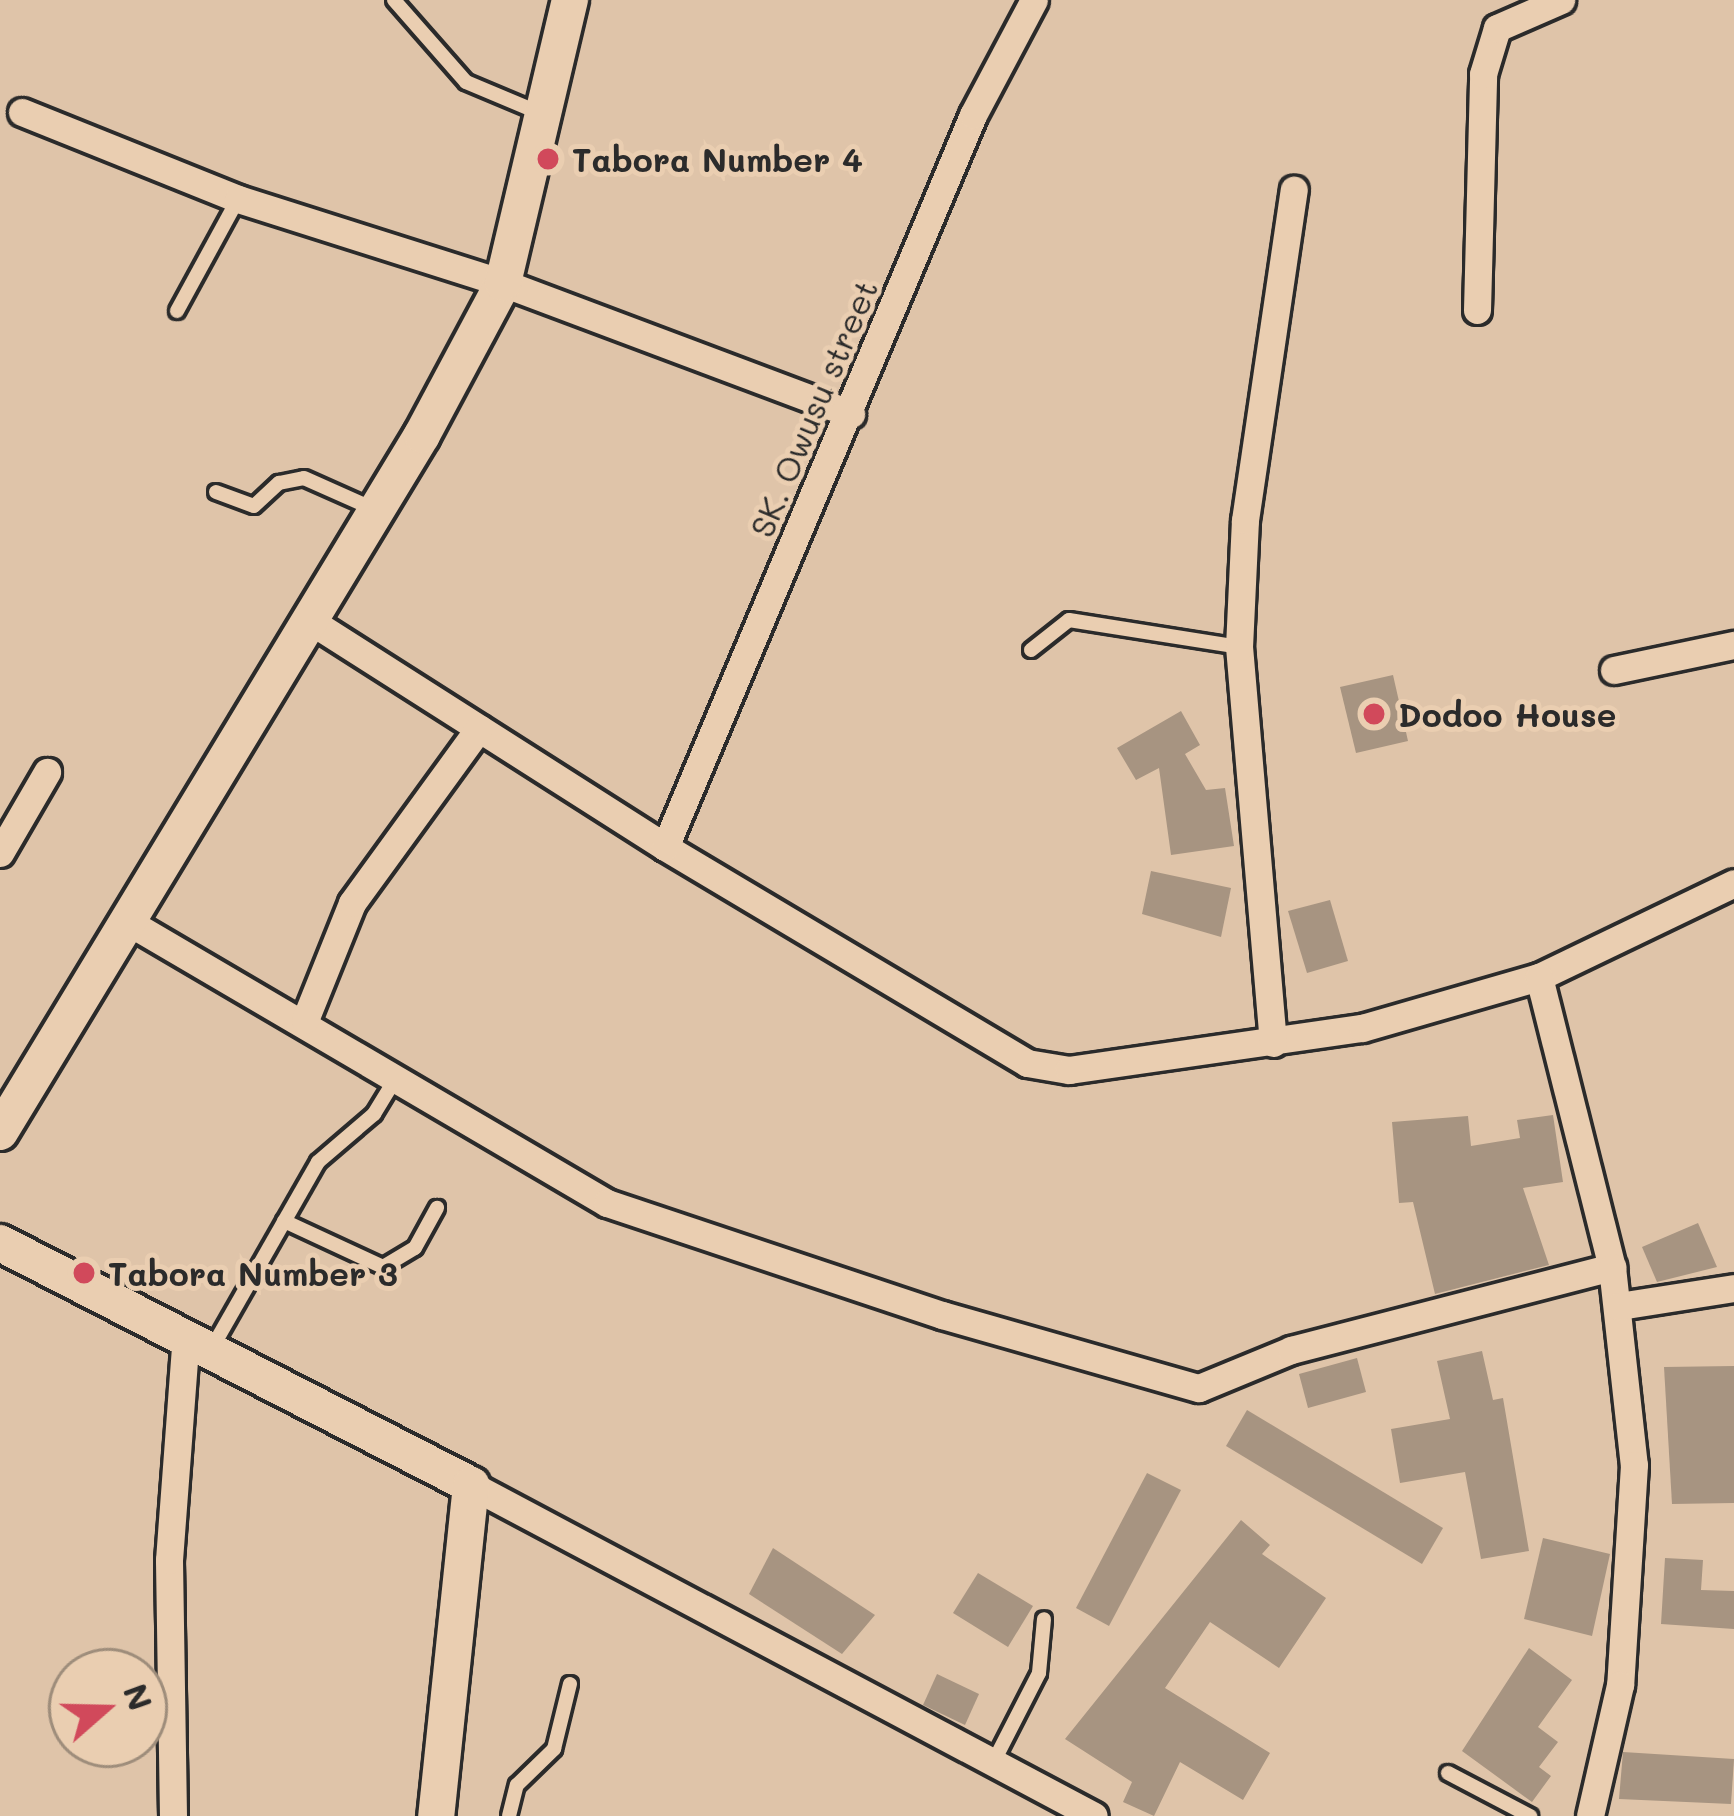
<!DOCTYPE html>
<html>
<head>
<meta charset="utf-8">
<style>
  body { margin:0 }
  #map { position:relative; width:1734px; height:1816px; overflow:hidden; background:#dfc4a9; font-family:Mali,sans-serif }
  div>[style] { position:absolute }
  .building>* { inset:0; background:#a79481 }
  .roads { filter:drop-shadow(3px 0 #2b2b2b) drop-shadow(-3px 0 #2b2b2b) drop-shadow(0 3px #2b2b2b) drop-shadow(0 -3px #2b2b2b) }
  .service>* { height:14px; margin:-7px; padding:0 7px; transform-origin:7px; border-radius:7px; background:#eaceb1 }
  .minor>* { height:27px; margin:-13.5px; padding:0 13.5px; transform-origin:13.5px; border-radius:13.5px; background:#eaceb1 }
  .tertiary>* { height:36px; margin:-18px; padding:0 18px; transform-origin:18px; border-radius:18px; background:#eaceb1 }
  .dots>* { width:33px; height:33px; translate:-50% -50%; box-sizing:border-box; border:6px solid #eaceb1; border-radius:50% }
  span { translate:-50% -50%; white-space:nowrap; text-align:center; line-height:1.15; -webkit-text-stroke:10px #eaceb1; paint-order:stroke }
  .poi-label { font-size:33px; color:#2b2b2b; font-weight:700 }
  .left { translate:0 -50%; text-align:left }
  .street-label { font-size:33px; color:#2b2b2b }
  .north { position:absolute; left:48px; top:1648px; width:120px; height:120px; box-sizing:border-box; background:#eaceb1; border:3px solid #9e8d7b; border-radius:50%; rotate:70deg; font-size:33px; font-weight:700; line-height:48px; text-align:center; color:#2b2b2b }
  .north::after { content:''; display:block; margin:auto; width:42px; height:54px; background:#d1495b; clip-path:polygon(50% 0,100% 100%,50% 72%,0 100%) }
</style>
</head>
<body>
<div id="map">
  <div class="building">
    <div style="clip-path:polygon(1393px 675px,1408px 741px,1356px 753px,1340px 687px)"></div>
    <div style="clip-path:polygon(1181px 711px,1200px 745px,1185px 754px,1206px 790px,1225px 788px,1234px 846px,1171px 855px,1159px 768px,1136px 780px,1117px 748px)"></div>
    <div style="clip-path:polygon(1151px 871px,1231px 888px,1221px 937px,1142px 914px)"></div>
    <div style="clip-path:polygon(1330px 900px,1348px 961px,1307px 973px,1288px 911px)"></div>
    <div style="clip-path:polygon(1553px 1115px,1563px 1182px,1523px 1188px,1549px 1265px,1435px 1294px,1413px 1202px,1399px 1203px,1392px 1122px,1468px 1116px,1471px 1146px,1520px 1138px,1517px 1120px)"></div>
    <div style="clip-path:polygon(1698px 1223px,1717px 1267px,1657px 1282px,1642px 1247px)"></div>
    <div style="clip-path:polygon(1482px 1351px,1493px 1400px,1503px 1398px,1529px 1551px,1481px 1559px,1465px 1472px,1400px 1483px,1391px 1429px,1450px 1419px,1437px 1361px)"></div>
    <div style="clip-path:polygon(1357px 1358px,1366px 1392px,1308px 1408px,1299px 1374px)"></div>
    <div style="clip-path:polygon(1734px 1366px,1734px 1503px,1672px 1504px,1664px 1367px)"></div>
    <div style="clip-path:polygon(1247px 1410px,1443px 1528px,1422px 1564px,1226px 1446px)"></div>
    <div style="clip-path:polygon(1147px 1473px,1181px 1490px,1109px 1626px,1076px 1608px)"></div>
    <div style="clip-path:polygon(1241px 1520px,1270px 1545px,1262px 1554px,1326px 1598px,1279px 1668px,1210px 1622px,1165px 1688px,1270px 1753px,1243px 1800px,1180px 1762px,1154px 1816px,1123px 1802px,1132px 1782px,1065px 1739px)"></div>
    <div style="clip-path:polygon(1543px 1538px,1610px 1554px,1592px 1636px,1524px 1619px)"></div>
    <div style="clip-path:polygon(773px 1548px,875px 1615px,842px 1654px,749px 1594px)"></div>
    <div style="clip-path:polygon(1665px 1558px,1703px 1560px,1701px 1590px,1734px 1591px,1734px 1629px,1661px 1624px)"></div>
    <div style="clip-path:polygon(978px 1573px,1033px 1606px,1008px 1647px,953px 1613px)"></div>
    <div style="clip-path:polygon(1529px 1648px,1572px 1680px,1538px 1727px,1558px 1742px,1539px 1767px,1551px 1776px,1532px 1802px,1462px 1751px)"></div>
    <div style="clip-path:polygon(937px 1674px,979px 1694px,965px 1725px,923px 1705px)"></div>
    <div style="clip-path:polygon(1623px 1752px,1734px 1759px,1731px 1804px,1619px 1799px)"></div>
  </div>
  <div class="roads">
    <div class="service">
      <div style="left:394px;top:0;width:109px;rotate:48.7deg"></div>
      <div style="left:466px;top:82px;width:82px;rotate:22.8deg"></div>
      <div style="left:177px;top:311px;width:128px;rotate:-61.4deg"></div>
      <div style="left:216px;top:492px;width:40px;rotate:20.2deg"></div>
      <div style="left:254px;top:506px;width:34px;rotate:-43deg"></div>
      <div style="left:279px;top:483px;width:25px;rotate:-11deg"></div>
      <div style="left:304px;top:478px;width:79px;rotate:24deg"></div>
      <div style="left:1031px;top:650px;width:48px;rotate:-38.3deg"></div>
      <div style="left:1069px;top:620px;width:172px;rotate:9deg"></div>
      <div style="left:284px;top:1221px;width:109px;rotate:24.9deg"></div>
      <div style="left:383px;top:1267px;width:37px;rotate:-31deg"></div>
      <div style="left:415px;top:1248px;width:46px;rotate:-61.2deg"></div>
      <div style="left:212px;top:1348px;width:214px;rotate:-60.3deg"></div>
      <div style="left:318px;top:1162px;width:74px;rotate:-40.6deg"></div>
      <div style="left:374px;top:1114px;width:42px;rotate:-58.6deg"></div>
      <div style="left:993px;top:1763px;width:101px;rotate:-62.9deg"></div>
      <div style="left:1039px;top:1673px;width:54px;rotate:-84.7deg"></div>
      <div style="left:1448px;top:1773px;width:93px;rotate:27.7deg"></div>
      <div style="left:509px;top:1816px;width:32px;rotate:-76deg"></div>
      <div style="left:517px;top:1785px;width:52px;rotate:-44.2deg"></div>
      <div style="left:554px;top:1749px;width:67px;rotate:-76.2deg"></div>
    </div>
    <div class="minor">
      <div style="left:22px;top:112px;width:233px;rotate:21.9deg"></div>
      <div style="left:238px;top:199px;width:278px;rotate:17.6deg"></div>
      <div style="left:503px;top:283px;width:372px;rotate:20.6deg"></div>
      <div style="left:1477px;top:310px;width:236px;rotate:-88.5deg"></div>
      <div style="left:1483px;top:74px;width:48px;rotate:-73.1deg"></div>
      <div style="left:1497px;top:28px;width:70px;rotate:-23.6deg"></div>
      <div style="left:309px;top:620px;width:422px;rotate:32.5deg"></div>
      <div style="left:665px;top:847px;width:422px;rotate:30.8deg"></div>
      <div style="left:1027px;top:1063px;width:43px;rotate:9.5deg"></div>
      <div style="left:1069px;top:1070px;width:296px;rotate:-8.2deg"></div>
      <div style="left:1362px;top:1028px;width:184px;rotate:-16.1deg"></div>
      <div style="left:1539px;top:977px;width:216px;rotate:-25.7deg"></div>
      <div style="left:1614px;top:670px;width:123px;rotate:-11.8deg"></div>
      <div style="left:665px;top:847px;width:794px;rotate:-67.18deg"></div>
      <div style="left:973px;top:115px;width:130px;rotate:-62.1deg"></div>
      <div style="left:0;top:853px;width:94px;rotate:-59.9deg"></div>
      <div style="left:125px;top:920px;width:559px;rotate:30.42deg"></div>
      <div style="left:607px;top:1203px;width:353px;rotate:18.5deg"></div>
      <div style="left:942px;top:1315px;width:267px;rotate:15.9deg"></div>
      <div style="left:1199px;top:1388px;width:100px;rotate:-22.4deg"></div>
      <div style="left:1291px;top:1350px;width:332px;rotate:-14.5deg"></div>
      <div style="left:1539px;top:977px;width:299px;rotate:75.9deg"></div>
      <div style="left:1612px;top:1267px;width:199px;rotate:83.7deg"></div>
      <div style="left:1634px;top:1465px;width:220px;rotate:93.6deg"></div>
      <div style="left:1620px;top:1685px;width:134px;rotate:102.9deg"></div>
      <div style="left:305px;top:1020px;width:126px;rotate:-68.1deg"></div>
      <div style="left:352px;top:903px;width:216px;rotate:-54deg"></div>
      <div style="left:1273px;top:1043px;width:397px;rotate:-94.9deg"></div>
      <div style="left:1239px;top:647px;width:127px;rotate:-87.3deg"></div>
      <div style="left:1245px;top:520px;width:334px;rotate:-81.6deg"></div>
      <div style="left:1619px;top:1306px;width:116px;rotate:-8.9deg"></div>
      <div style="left:471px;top:1485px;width:705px;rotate:27.98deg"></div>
      <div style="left:173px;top:1816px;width:256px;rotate:-90.9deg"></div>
      <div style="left:169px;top:1560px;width:226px;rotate:-85.7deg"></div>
    </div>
    <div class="tertiary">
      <div style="left:0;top:1132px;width:815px;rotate:-58.81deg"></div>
      <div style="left:422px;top:435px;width:172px;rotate:-61.9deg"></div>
      <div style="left:503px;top:283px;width:291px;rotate:-76.7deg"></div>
      <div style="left:0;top:1243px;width:530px;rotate:27.19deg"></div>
      <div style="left:471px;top:1485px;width:333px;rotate:96deg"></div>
    </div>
  </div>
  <div class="dots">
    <div style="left:548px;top:159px;background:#d1495b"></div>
    <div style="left:1374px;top:714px;background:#d1495b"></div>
    <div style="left:84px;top:1273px;background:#d1495b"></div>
  </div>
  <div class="poi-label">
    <span class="left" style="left:572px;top:159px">Tabora Number 4</span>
    <span class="left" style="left:1398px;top:714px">Dodoo House</span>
    <span class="left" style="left:108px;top:1273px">Tabora Number 3</span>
  </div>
  <div class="street-label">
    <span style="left:813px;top:408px;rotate:-67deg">SK. Owusu street</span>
  </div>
  <div class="north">N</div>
</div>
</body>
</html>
